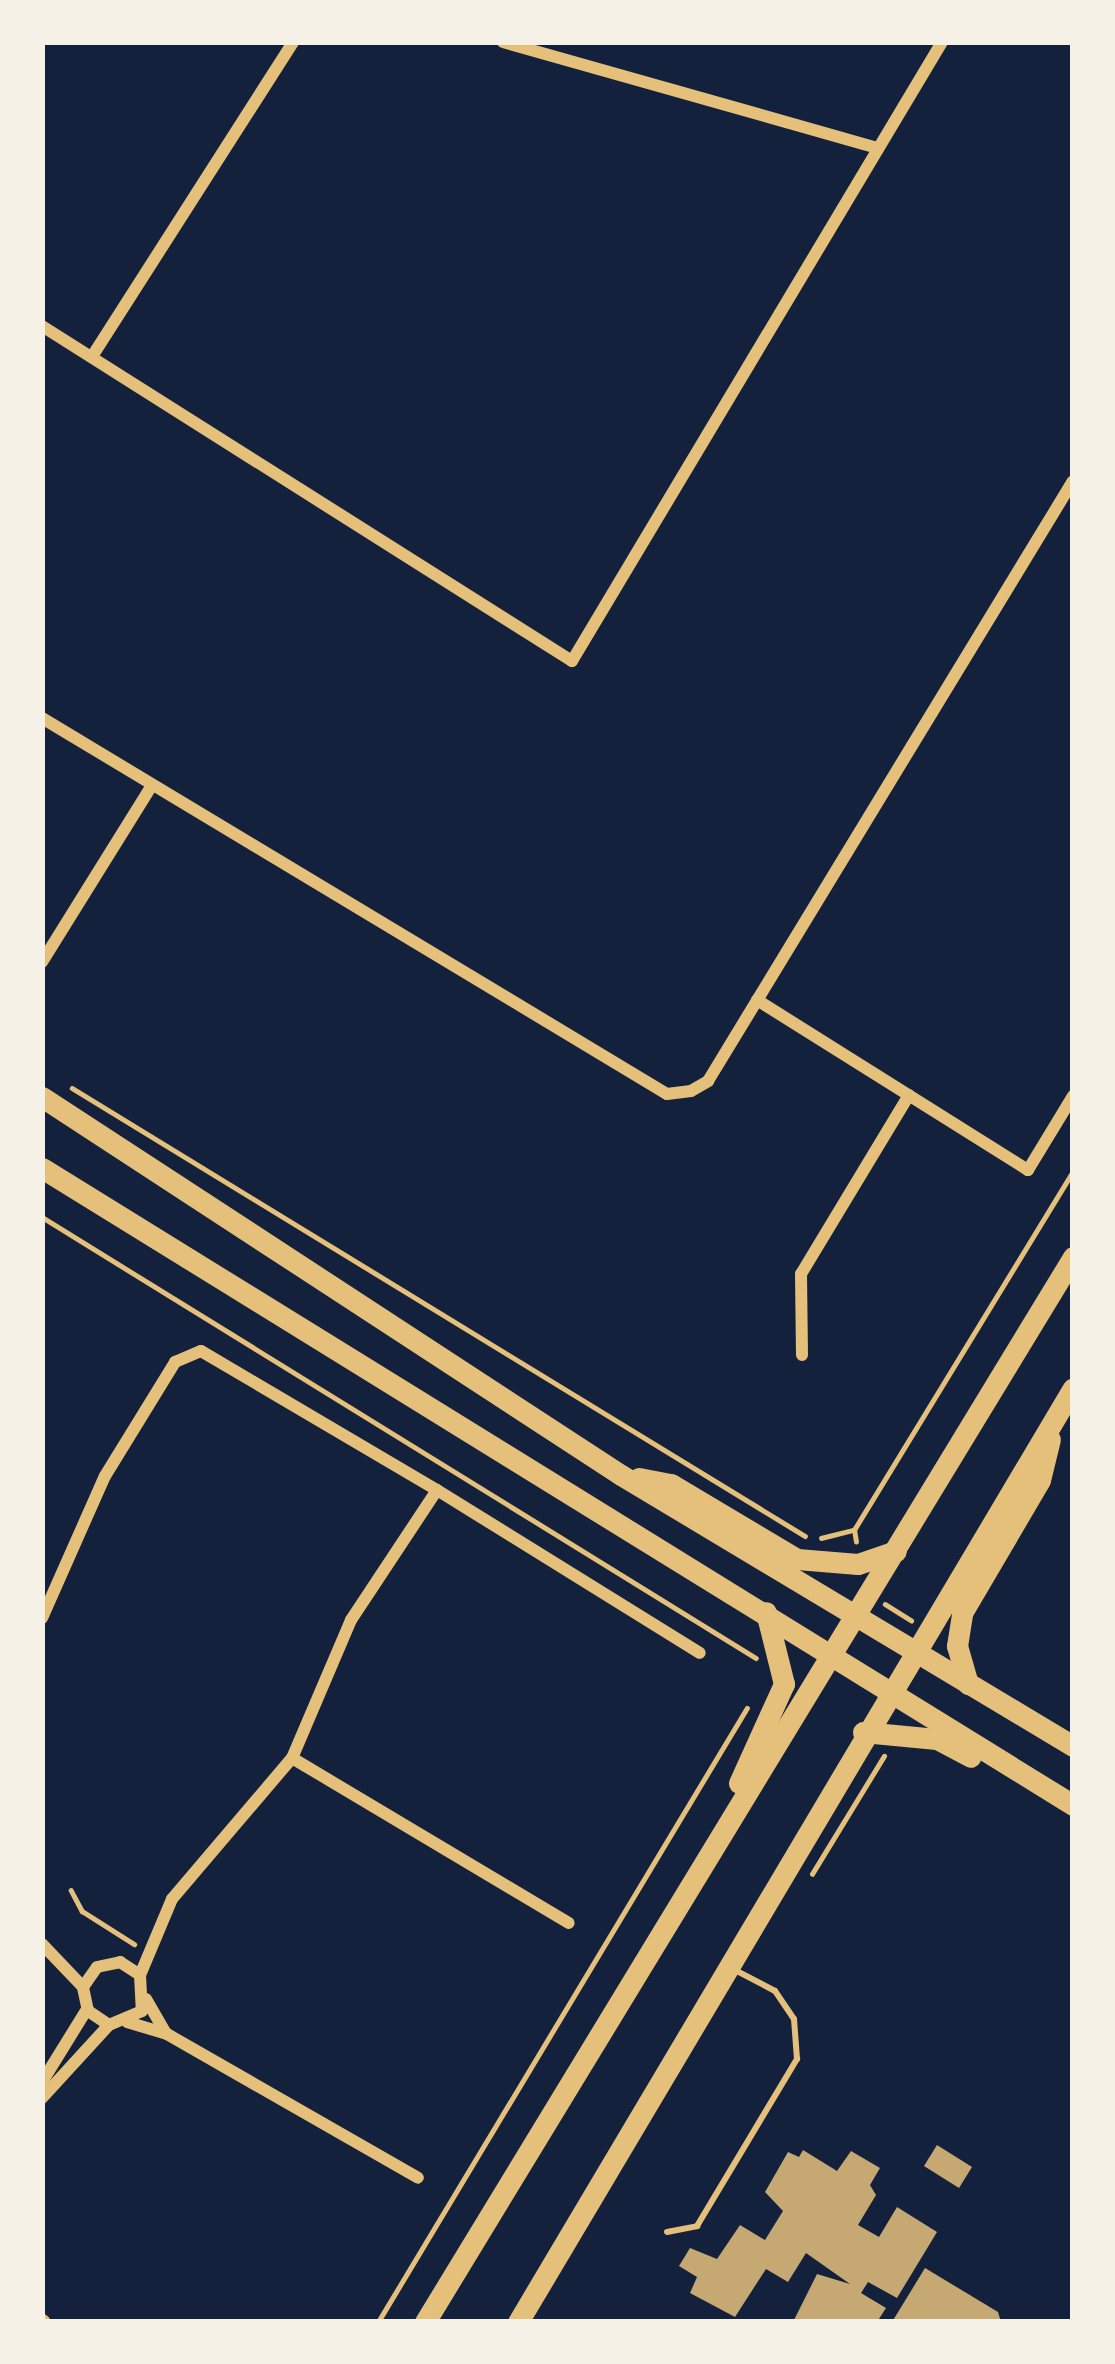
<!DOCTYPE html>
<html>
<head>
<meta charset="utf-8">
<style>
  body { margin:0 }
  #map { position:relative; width:1115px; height:2364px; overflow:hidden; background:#14213d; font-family:"Open Sans",sans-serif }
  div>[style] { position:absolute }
  .building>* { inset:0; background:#c6a872 }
  .path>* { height:4.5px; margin:-2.25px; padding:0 2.25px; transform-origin:2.25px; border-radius:2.25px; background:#e5c07b }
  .service>* { height:6px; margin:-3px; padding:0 3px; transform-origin:3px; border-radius:3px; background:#e5c07b }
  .minor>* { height:12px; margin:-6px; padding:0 6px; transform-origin:6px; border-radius:6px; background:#e5c07b }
  .tertiary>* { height:15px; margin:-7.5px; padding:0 7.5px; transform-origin:7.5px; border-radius:7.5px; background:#e5c07b }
  .primary>* { height:21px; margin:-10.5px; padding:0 10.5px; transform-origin:10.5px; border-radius:10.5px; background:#e5c07b }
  span { translate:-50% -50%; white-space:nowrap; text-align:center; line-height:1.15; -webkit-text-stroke:12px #f6f1e7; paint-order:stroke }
  .frame { position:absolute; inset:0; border:45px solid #f6f1e7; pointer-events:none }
</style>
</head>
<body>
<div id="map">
  <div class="building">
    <div style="clip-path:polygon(937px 2145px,972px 2167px,959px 2188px,924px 2166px)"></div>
    <div style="clip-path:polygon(803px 2150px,837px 2171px,851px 2151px,880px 2168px,870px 2185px,876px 2195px,858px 2225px,879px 2237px,897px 2207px,937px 2232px,897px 2298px,868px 2282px,861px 2293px,886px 2308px,877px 2322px,793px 2322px,817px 2274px,850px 2284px,806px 2253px,788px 2282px,766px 2269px,735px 2317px,690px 2293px,697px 2277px,679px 2266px,690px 2248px,717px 2259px,740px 2225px,765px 2240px,783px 2211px,765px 2192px,788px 2152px,799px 2157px)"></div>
    <div style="clip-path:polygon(925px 2268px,998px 2312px,1001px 2322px,892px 2322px)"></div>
  </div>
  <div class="path">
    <div style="left:72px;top:1088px;width:859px;rotate:31.43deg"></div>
    <div style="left:42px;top:1217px;width:839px;rotate:31.7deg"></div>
    <div style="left:821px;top:1538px;width:34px;rotate:-14deg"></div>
    <div style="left:856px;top:1542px;width:12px;rotate:-99deg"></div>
    <div style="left:854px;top:1530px;width:421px;rotate:-58.6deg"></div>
    <div style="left:885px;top:1604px;width:31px;rotate:32deg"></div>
    <div style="left:812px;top:1874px;width:138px;rotate:-58.6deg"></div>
    <div style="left:71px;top:1890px;width:24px;rotate:62deg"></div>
    <div style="left:82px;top:1911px;width:62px;rotate:32.4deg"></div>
    <div style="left:378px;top:2322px;width:716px;rotate:-59deg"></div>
  </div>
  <div class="service">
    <div style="left:667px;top:2232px;width:31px;rotate:-11deg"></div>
    <div style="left:697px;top:2226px;width:195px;rotate:-59.1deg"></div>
    <div style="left:797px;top:2059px;width:40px;rotate:-94.3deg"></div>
    <div style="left:794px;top:2019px;width:34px;rotate:-124deg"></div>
    <div style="left:775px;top:1991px;width:45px;rotate:-152.3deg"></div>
  </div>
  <div class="minor">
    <div style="left:503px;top:42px;width:390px;rotate:15.8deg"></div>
    <div style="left:42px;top:326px;width:627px;rotate:32.3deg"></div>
    <div style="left:572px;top:661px;width:721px;rotate:-59.13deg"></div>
    <div style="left:93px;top:355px;width:371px;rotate:-57.4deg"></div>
    <div style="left:42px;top:718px;width:729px;rotate:31.03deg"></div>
    <div style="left:667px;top:1094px;width:24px;rotate:-7deg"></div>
    <div style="left:691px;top:1091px;width:20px;rotate:-30deg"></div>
    <div style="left:708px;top:1081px;width:702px;rotate:-58.69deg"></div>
    <div style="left:42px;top:962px;width:208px;rotate:-58.1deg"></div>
    <div style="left:757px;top:1000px;width:320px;rotate:32.1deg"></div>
    <div style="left:1028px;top:1170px;width:87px;rotate:-58.7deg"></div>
    <div style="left:802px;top:1355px;width:81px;rotate:-90.7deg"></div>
    <div style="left:801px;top:1274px;width:209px;rotate:-58.9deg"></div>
    <div style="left:437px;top:1490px;width:309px;rotate:31.8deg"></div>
    <div style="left:42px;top:1618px;width:155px;rotate:-66.1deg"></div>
    <div style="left:105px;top:1476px;width:134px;rotate:-58.4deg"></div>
    <div style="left:175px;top:1362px;width:28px;rotate:-23deg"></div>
    <div style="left:201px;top:1351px;width:274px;rotate:30.5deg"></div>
    <div style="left:437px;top:1490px;width:156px;rotate:123.5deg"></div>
    <div style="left:351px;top:1620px;width:150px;rotate:113.1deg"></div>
    <div style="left:292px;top:1758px;width:185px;rotate:130.4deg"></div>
    <div style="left:172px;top:1899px;width:82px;rotate:112.8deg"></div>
    <div style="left:140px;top:1975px;width:36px;rotate:87deg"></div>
    <div style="left:142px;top:2011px;width:36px;rotate:157deg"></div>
    <div style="left:109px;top:2025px;width:25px;rotate:-146deg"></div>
    <div style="left:88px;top:2011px;width:25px;rotate:-102deg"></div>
    <div style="left:83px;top:1987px;width:24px;rotate:-55deg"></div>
    <div style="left:97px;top:1967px;width:24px;rotate:-12deg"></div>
    <div style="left:120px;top:1962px;width:24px;rotate:33deg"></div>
    <div style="left:292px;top:1758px;width:322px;rotate:30.8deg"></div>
    <div style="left:42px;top:1944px;width:59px;rotate:46.4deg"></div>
    <div style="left:146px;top:1999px;width:39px;rotate:60deg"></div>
    <div style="left:127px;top:2022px;width:42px;rotate:16.7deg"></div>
    <div style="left:167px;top:2034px;width:289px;rotate:29.8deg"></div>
    <div style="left:42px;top:2082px;width:86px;rotate:-58.3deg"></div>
    <div style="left:42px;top:2098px;width:99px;rotate:-47.5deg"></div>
  </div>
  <div class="tertiary">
    <div style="left:42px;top:2321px;width:1px;rotate:45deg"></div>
  </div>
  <div class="primary">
    <div style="left:42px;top:1097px;width:691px;rotate:33.14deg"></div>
    <div style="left:621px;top:1475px;width:527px;rotate:30.95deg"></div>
    <div style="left:42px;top:1168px;width:1212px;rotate:31.71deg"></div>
    <div style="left:639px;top:1478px;width:33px;rotate:11deg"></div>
    <div style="left:671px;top:1484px;width:147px;rotate:30.8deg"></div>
    <div style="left:797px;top:1559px;width:61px;rotate:4.7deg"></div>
    <div style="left:858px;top:1564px;width:40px;rotate:-18.9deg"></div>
    <div style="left:968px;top:1684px;width:40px;rotate:-106deg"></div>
    <div style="left:957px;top:1646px;width:33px;rotate:-81deg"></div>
    <div style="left:962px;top:1613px;width:154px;rotate:-59.6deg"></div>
    <div style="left:1040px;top:1480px;width:42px;rotate:-76.3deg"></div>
    <div style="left:863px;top:1732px;width:74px;rotate:5.4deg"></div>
    <div style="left:937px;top:1739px;width:38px;rotate:28deg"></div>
    <div style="left:739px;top:1783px;width:109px;rotate:-65.6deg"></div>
    <div style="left:784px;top:1684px;width:74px;rotate:-104deg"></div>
    <div style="left:425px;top:2322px;width:1247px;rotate:-58.68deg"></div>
    <div style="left:518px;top:2322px;width:1086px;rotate:-59.28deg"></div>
  </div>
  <div class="frame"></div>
</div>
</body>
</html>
